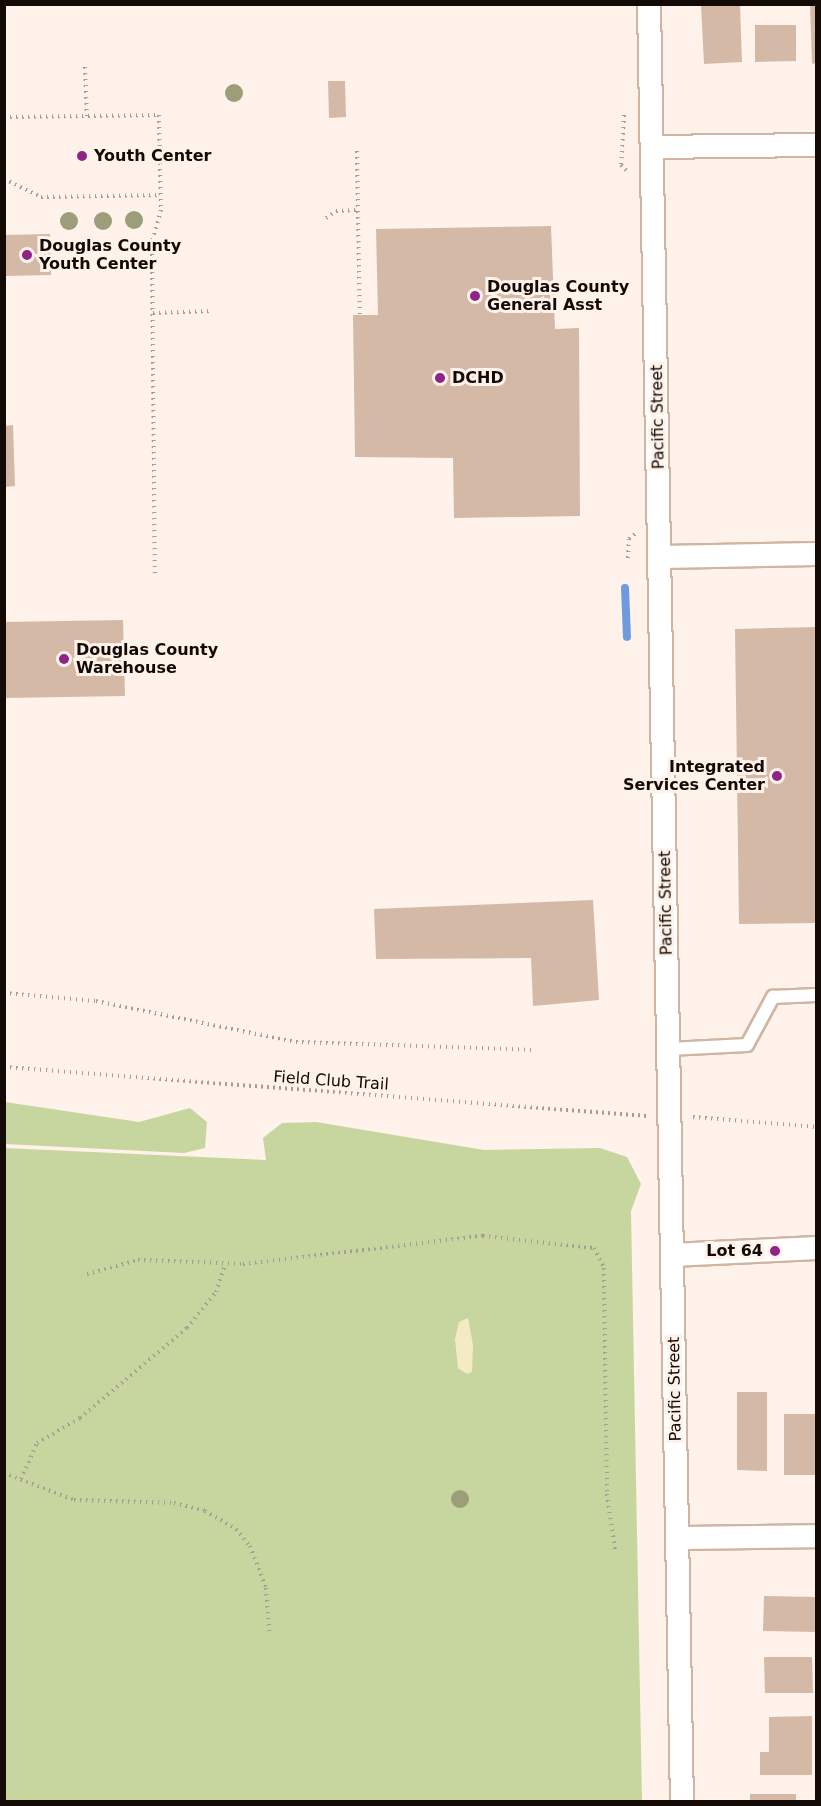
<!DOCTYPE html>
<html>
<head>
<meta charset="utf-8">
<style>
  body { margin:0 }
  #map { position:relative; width:821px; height:1806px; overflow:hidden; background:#fef2ea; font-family:"DejaVu Sans",sans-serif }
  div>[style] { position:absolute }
  .green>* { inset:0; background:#c7d69f }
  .sand>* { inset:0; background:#f4ebc5 }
  .stream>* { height:8px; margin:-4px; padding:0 4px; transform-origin:4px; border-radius:4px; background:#6e9bdf }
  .building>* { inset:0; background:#d5b9a7 }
  .path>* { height:4px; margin-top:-2px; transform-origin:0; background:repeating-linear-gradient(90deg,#a89d96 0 1.5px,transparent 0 6px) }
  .roads { filter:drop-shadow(2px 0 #d1b5a3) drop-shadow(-2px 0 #d1b5a3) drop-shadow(0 2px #d1b5a3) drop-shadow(0 -2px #d1b5a3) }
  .service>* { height:12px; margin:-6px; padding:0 6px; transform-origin:6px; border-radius:6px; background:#fff }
  .minor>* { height:22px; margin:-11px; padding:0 11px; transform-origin:11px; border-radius:11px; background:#fff }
  .trees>* { width:18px; height:18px; margin:-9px; border-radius:50%; background:#9c9e7a }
  .dots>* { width:16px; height:16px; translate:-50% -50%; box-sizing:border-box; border:3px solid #fef2ea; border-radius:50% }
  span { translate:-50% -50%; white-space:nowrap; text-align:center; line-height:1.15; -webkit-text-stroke:6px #fef2ea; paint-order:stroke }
  .poi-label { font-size:16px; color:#130a05; font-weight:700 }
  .left { translate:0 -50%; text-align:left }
  .right { translate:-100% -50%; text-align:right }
  .street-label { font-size:16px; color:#130a05 }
  .frame { position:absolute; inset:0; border:6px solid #130a05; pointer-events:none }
</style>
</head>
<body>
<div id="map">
  <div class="green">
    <div style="clip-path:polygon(5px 1102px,139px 1122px,190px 1108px,207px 1122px,205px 1148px,184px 1153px,5px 1144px)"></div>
    <div style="clip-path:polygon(316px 1122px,484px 1150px,600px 1148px,627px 1157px,641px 1184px,631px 1211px,642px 1801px,5px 1801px,4px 1148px,266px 1160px,263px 1138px,282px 1123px)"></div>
  </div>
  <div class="sand">
    <div style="clip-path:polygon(468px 1318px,473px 1345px,472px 1372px,467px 1374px,458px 1368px,455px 1339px,459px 1322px)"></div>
  </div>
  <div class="stream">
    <div style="left:625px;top:588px;width:49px;rotate:87.7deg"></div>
  </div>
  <div class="building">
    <div style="clip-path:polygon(701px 5px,740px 5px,742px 62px,704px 64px)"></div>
    <div style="clip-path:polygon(810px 5px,816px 5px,816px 63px,812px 64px)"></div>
    <div style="clip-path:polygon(755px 25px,796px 25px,796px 61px,755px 62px)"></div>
    <div style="clip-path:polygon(328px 81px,345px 81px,346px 117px,329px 118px)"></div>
    <div style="clip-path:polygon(551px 226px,555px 329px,579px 328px,580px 516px,454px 518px,453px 458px,355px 457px,353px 315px,378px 315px,376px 229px)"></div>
    <div style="clip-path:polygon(50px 234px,51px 275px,4px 276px,4px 235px)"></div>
    <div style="clip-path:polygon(13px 425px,15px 486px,4px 487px,4px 426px)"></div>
    <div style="clip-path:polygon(123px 620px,125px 696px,4px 698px,4px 622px)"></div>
    <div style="clip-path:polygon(816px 627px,816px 923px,739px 924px,735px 629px)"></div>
    <div style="clip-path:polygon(593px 900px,599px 1000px,533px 1006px,531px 958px,376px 959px,374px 909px)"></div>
    <div style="clip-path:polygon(737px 1392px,767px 1392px,767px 1471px,737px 1470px)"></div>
    <div style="clip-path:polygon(784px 1414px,816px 1414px,816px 1475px,784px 1475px)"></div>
    <div style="clip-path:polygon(764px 1596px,816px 1597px,816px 1632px,763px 1631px)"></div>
    <div style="clip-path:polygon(764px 1657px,812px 1657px,813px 1693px,765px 1693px)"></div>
    <div style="clip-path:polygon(812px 1716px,812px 1775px,760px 1775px,760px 1752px,769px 1752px,769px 1717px)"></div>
    <div style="clip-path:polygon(750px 1794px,796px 1794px,796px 1802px,750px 1802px)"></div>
  </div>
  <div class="path">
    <div style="left:85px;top:67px;width:49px;rotate:87.7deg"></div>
    <div style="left:624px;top:115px;width:50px;rotate:93.4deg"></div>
    <div style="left:621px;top:165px;width:8px;rotate:45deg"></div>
    <div style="left:4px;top:117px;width:155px;rotate:-0.7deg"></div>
    <div style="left:159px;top:115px;width:95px;rotate:88.8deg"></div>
    <div style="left:161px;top:210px;width:33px;rotate:106deg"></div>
    <div style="left:152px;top:242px;width:332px;rotate:89.5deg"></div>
    <div style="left:357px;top:151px;width:164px;rotate:89deg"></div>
    <div style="left:4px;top:179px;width:41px;rotate:25.9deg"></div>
    <div style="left:41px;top:197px;width:119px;rotate:-1deg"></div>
    <div style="left:326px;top:218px;width:12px;rotate:-35deg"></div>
    <div style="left:336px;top:211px;width:22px;rotate:-3deg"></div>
    <div style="left:153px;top:313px;width:57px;rotate:-2deg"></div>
    <div style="left:628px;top:558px;width:19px;rotate:-87deg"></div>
    <div style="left:629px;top:539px;width:8px;rotate:-40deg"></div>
    <div style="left:4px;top:993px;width:92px;rotate:5deg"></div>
    <div style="left:96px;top:1001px;width:204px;rotate:11.6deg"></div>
    <div style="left:296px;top:1042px;width:239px;rotate:1.9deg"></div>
    <div style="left:4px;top:1067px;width:645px;rotate:4.36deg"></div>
    <div style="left:693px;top:1117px;width:123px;rotate:4.6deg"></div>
    <div style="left:87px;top:1274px;width:53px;rotate:-15.4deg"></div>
    <div style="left:138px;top:1260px;width:105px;rotate:2.2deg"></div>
    <div style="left:243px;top:1264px;width:242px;rotate:-6.7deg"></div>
    <div style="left:483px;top:1236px;width:112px;rotate:6.2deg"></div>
    <div style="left:594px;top:1248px;width:22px;rotate:63deg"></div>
    <div style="left:604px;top:1268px;width:226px;rotate:89.2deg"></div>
    <div style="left:607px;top:1494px;width:58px;rotate:82deg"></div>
    <div style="left:4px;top:1473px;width:75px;rotate:21.1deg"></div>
    <div style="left:74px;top:1500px;width:100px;rotate:1.7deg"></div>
    <div style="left:174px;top:1503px;width:32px;rotate:14deg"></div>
    <div style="left:205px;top:1511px;width:36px;rotate:30deg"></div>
    <div style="left:236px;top:1529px;width:22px;rotate:51deg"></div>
    <div style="left:250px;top:1546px;width:45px;rotate:69.1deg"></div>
    <div style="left:266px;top:1588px;width:48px;rotate:85.2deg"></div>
    <div style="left:21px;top:1479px;width:39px;rotate:-66deg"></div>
    <div style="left:37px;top:1443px;width:50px;rotate:-30.2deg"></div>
    <div style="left:80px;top:1418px;width:140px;rotate:-40.1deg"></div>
    <div style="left:187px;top:1328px;width:46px;rotate:-51.1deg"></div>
    <div style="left:216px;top:1292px;width:28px;rotate:-72deg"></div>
  </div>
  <div class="roads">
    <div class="service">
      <div style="left:669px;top:1049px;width:78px;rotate:-2.9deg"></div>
      <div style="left:747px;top:1045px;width:55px;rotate:-61.6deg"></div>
      <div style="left:773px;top:997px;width:43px;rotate:-2.7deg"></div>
    </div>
    <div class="minor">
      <div style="left:649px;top:4px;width:1798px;rotate:88.95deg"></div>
      <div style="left:653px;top:147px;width:163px;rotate:-0.7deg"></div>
      <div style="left:661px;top:557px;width:155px;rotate:-1.1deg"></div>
      <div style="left:673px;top:1255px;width:143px;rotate:-2.8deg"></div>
      <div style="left:678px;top:1538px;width:138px;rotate:-0.8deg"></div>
    </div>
  </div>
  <div class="trees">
    <div style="left:234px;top:93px"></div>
    <div style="left:134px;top:220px"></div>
    <div style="left:69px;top:221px"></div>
    <div style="left:103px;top:221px"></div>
    <div style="left:460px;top:1499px"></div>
  </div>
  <div class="dots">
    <div style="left:82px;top:156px;background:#8f2386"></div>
    <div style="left:27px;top:255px;background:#8f2386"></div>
    <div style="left:475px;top:296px;background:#8f2386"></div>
    <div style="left:440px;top:378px;background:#8f2386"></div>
    <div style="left:64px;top:659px;background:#8f2386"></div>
    <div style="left:777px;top:776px;background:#8f2386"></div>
    <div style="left:775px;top:1251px;background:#8f2386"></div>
  </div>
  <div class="poi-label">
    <span class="left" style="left:94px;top:156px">Youth Center</span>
    <span class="left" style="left:39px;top:255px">Douglas County<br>Youth Center</span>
    <span class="left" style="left:487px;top:296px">Douglas County<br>General Asst</span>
    <span class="left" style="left:452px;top:378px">DCHD</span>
    <span class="left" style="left:76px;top:659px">Douglas County<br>Warehouse</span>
    <span class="right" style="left:765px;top:776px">Integrated<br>Services Center</span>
    <span class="right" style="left:763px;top:1251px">Lot 64</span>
  </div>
  <div class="street-label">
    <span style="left:658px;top:417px;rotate:-91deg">Pacific Street</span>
    <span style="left:666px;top:903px;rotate:-91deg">Pacific Street</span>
    <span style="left:331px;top:1081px;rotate:4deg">Field Club Trail</span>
    <span style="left:675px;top:1389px;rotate:-91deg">Pacific Street</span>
  </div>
  <div class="frame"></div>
</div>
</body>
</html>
